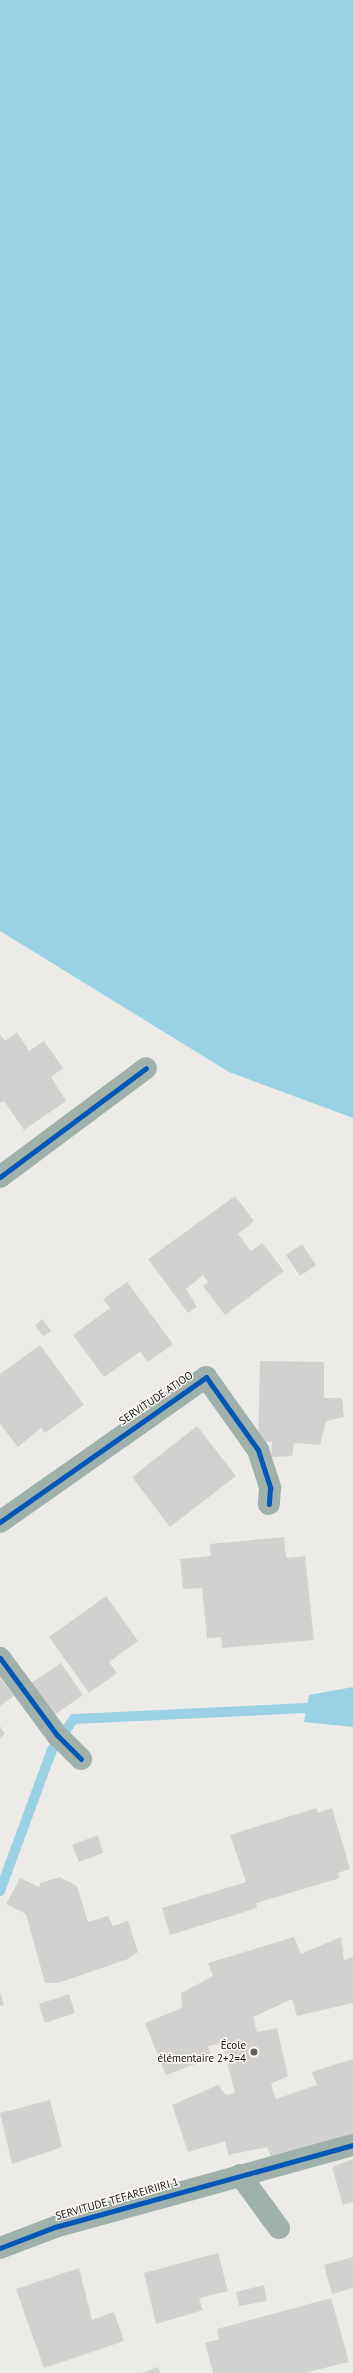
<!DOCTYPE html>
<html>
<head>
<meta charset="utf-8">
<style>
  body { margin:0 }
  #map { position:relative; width:353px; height:2373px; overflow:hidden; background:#edebe8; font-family:"PT Sans",sans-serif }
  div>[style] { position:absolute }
  .water>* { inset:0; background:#9bd1e5 }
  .stream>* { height:10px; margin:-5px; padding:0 5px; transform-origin:5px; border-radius:5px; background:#9bd1e5 }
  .building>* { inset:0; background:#d2d1cf }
  .minor>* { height:22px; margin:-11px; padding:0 11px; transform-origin:11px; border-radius:11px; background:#a0b1ac }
  .cycleway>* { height:5px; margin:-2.5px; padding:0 2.5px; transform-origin:2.5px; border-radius:2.5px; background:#0057b8 }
  .dots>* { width:11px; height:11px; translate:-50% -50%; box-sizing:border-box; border:2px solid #fdf9f4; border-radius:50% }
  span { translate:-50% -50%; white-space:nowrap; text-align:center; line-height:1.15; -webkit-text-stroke:3px #fdf9f4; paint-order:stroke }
  .street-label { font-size:11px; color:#141311 }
  .poi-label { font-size:11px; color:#141311 }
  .right { translate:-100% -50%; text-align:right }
</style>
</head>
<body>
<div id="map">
  <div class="water">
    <div style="clip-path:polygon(0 0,353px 0,353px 1118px,229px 1072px,0 931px)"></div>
    <div style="clip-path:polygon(353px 1687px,353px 1727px,304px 1722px,309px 1695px)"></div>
  </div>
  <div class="stream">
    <div style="left:0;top:1891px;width:150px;rotate:-69.8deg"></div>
    <div style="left:52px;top:1750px;width:38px;rotate:-55deg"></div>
    <div style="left:74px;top:1719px;width:232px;rotate:-2.7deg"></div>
  </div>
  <div class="building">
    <div style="clip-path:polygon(17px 1032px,29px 1051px,44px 1041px,63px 1068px,51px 1077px,66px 1101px,24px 1130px,4px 1101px,0 1103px,0 1034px,5px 1041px)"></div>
    <div style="clip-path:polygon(235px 1196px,254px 1221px,238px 1234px,251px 1251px,262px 1243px,284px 1271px,225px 1315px,203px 1286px,208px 1282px,203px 1275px,186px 1289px,197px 1307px,188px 1313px,148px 1259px)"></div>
    <div style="clip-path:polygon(302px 1244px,316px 1265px,300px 1276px,286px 1255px)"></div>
    <div style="clip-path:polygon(127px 1282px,173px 1344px,148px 1362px,140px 1352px,104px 1377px,73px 1335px,110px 1308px,103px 1299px)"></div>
    <div style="clip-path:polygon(42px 1319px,51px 1331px,43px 1336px,35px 1325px)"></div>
    <div style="clip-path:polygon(40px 1345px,84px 1405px,45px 1433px,41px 1428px,18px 1447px,0 1424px,0 1374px)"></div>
    <div style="clip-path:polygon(260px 1361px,324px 1362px,324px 1398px,342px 1398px,344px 1417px,326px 1421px,320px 1445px,294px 1443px,292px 1456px,271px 1457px,272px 1442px,258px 1442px)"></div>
    <div style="clip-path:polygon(197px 1426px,236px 1476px,170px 1527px,132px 1477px)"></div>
    <div style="clip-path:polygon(284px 1537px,286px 1558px,305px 1556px,314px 1640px,222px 1648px,221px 1637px,207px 1638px,202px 1588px,183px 1589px,180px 1559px,211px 1556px,210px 1544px)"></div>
    <div style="clip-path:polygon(106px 1596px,138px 1641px,109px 1662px,117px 1673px,89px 1693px,49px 1637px)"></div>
    <div style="clip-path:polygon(61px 1663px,83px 1695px,53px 1716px,30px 1684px)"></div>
    <div style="clip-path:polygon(0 1678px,14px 1696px,0 1706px)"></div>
    <div style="clip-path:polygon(0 1726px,5px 1734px,0 1738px)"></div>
    <div style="clip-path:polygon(316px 1808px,318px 1813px,332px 1808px,350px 1869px,338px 1873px,340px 1878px,256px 1903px,257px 1908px,170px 1935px,162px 1908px,246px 1882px,230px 1835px)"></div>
    <div style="clip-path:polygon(98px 1835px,103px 1853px,79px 1862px,72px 1845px)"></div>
    <div style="clip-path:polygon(60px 1877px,77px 1886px,88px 1922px,108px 1916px,113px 1926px,128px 1921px,138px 1952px,128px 1959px,58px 1983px,45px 1983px,26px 1914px,6px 1904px,20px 1878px,39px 1887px,40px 1883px)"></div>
    <div style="clip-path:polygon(294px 1937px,301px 1954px,341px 1937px,344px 1960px,353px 1957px,353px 2003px,297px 2016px,292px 1999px,253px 2017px,257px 2032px,277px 2028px,288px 2076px,271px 2084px,276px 2099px,317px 2085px,312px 2072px,353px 2059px,353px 2140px,273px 2161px,267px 2147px,229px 2155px,225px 2141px,188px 2152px,172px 2105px,218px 2085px,226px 2095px,235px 2093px,222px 2043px,208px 2046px,211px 2058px,166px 2075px,145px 2023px,182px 2008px,181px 1993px,213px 1976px,208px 1963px)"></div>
    <div style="clip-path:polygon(0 1992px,4px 2005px,0 2006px)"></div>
    <div style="clip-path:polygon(69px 1994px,75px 2013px,45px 2023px,39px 2004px)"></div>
    <div style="clip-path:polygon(50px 2100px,62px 2147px,12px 2164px,0 2113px)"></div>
    <div style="clip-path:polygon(353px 2159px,353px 2202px,343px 2205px,332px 2167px)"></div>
    <div style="clip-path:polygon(218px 2253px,228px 2291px,199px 2298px,203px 2310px,156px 2324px,144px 2273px)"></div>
    <div style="clip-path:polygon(353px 2257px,353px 2288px,332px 2294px,324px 2265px)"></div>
    <div style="clip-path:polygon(79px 2268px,92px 2320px,114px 2312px,124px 2341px,44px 2368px,16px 2289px)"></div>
    <div style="clip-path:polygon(264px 2285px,267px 2301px,239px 2306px,236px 2292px)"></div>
    <div style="clip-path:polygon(331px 2298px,349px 2362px,304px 2373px,213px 2373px,205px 2343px,219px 2339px,217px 2329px)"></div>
    <div style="clip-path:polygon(158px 2367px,160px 2373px,142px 2373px)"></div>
  </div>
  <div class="minor">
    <div style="left:0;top:1177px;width:182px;rotate:-36.7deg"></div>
    <div style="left:0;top:1522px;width:252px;rotate:-35.1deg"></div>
    <div style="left:206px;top:1377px;width:90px;rotate:54.5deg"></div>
    <div style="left:258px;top:1450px;width:40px;rotate:72deg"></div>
    <div style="left:270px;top:1488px;width:16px;rotate:94deg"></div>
    <div style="left:0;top:1658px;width:96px;rotate:53.5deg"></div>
    <div style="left:57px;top:1735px;width:34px;rotate:45deg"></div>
    <div style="left:240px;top:2175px;width:66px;rotate:53.7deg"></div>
    <div style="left:0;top:2248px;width:59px;rotate:-20.9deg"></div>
    <div style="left:55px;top:2227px;width:309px;rotate:-15.4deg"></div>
  </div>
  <div class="cycleway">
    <div style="left:0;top:1177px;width:182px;rotate:-36.7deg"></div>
    <div style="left:0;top:1522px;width:252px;rotate:-35.1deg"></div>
    <div style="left:206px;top:1377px;width:90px;rotate:54.5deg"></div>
    <div style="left:258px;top:1450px;width:40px;rotate:72deg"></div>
    <div style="left:270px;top:1488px;width:16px;rotate:94deg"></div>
    <div style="left:0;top:1658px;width:96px;rotate:53.5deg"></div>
    <div style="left:57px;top:1735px;width:34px;rotate:45deg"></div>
    <div style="left:0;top:2248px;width:59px;rotate:-20.9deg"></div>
    <div style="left:55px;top:2227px;width:309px;rotate:-15.4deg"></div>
  </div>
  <div class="dots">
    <div style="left:254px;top:2052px;background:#605f5c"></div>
  </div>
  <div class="street-label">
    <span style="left:156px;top:1398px;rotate:-34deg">SERVITUDE ATIOO</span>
    <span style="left:117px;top:2199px;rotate:-16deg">SERVITUDE TEFAREIRIIRI 1</span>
  </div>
  <div class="poi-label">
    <span class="right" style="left:246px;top:2052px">École<br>élémentaire 2+2=4</span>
  </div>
</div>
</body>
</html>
